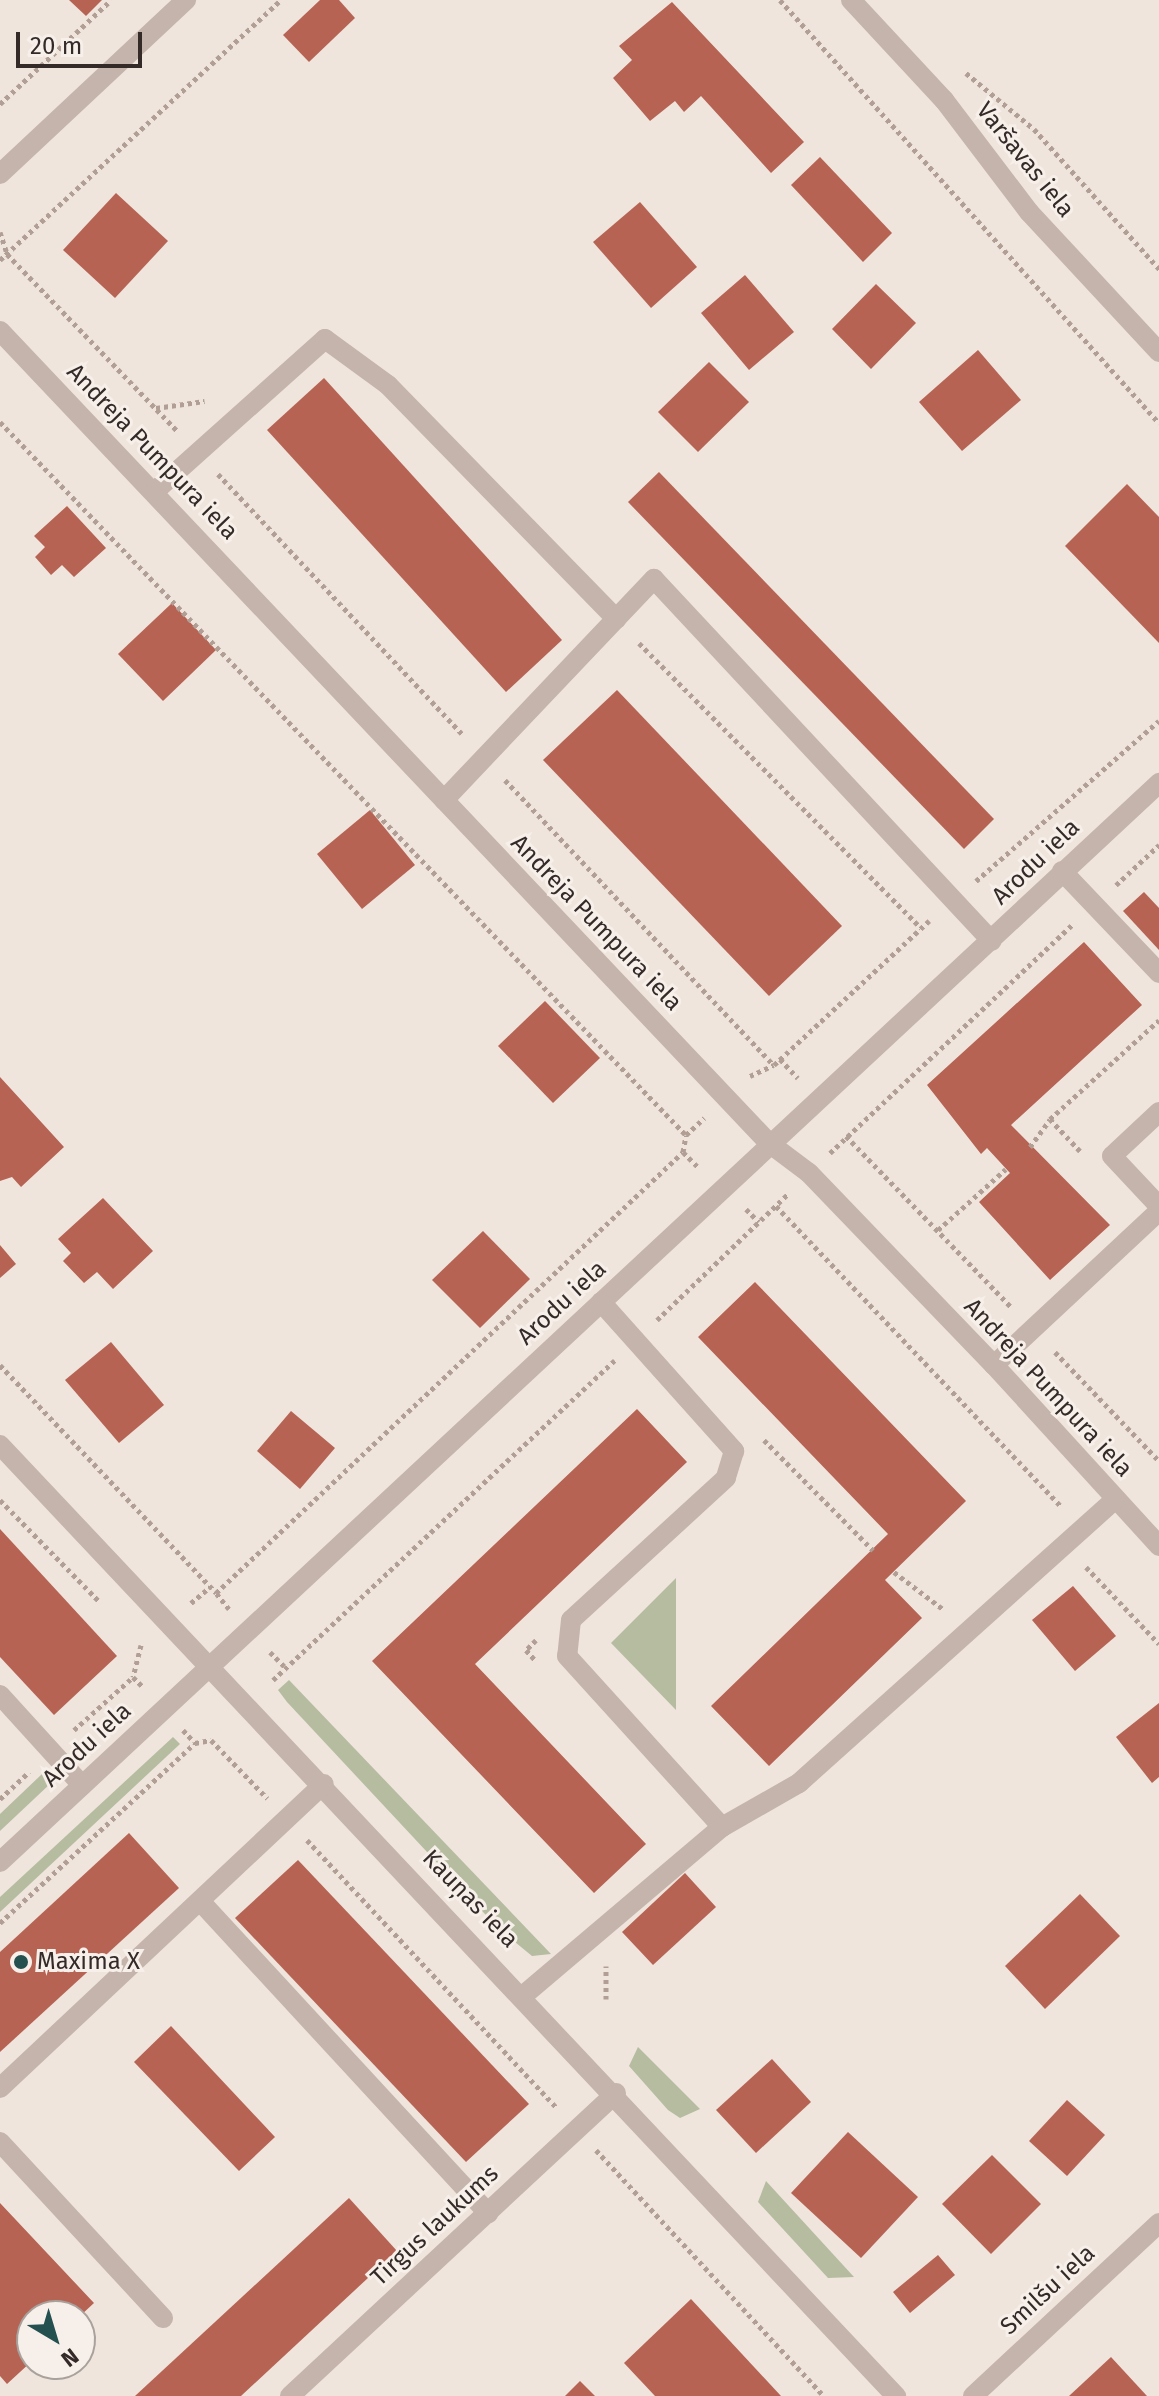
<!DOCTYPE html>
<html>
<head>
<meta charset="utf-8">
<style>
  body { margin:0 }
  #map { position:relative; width:1159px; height:2396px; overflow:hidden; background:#efe5dd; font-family:"Fira Sans",sans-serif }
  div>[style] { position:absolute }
  .green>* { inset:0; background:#b5bc9f }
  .building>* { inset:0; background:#b66354 }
  .path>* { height:5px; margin-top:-2.5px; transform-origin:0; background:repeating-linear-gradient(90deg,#b19f95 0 4px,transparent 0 8px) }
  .minor>* { height:20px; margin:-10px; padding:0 10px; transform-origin:10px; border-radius:10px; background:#c5b4ab }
  .dots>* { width:22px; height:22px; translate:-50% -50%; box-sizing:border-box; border:4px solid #f7efe9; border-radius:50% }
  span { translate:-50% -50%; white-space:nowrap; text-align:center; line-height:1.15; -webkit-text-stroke:6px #f7efe9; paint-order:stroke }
  .street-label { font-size:24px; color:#342b29 }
  .poi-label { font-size:24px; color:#342b29 }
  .left { translate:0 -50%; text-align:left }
  .north { position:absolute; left:16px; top:2300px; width:80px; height:80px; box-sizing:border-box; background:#f7efe9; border:2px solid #a9a19c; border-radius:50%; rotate:142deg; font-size:22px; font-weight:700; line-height:32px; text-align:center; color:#342b29 }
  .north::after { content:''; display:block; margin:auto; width:28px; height:36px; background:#24504f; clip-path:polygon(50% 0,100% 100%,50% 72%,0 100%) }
  .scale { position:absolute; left:16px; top:32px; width:126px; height:36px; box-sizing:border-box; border:4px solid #342b29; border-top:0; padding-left:10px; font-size:24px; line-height:28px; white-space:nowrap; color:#342b29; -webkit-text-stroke:6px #f7efe9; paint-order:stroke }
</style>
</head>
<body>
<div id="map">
  <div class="green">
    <div style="clip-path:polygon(676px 1578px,676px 1710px,611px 1643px)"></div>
    <div style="clip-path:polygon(289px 1680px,551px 1954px,532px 1956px,498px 1928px,287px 1702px,278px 1690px)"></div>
    <div style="clip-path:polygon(173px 1737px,180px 1744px,0 1912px,0 1897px)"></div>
    <div style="clip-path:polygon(42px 1774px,51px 1783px,0 1831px,0 1814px)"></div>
    <div style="clip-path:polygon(638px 2047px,700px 2109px,680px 2118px,668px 2110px,629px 2066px)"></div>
    <div style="clip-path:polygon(766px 2181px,854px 2277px,828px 2278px,758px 2202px)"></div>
  </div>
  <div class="building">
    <div style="clip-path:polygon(69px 0,102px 0,86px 16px)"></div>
    <div style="clip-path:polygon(320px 0,339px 0,355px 18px,309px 62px,283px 35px)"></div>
    <div style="clip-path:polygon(672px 2px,804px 142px,771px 173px,701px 96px,684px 112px,675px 101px,650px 121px,613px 78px,632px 60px,619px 46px)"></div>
    <div style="clip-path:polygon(820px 157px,892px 233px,863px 262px,791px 185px)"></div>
    <div style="clip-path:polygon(116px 193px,168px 241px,115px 298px,63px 250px)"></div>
    <div style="clip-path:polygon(640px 202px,697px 267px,651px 308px,593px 242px)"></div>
    <div style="clip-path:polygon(745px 275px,794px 332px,749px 370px,701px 313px)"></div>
    <div style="clip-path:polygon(876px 284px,916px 323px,871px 369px,832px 329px)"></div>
    <div style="clip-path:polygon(978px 350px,1021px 400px,962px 451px,919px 402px)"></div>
    <div style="clip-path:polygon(709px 362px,749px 402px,698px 452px,658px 412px)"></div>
    <div style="clip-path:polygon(324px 378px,562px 640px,506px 692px,267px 430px)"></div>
    <div style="clip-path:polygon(659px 472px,994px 819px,964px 849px,628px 502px)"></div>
    <div style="clip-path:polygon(1127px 484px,1159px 517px,1159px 643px,1065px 546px)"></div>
    <div style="clip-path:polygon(67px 506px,106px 548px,74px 577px,62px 565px,51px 575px,35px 557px,45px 547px,34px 536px)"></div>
    <div style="clip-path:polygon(172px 603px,216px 650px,163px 701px,118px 654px)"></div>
    <div style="clip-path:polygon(617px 690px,842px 926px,769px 996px,543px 760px)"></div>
    <div style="clip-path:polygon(370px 810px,415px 865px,362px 909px,317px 854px)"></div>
    <div style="clip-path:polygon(1144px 892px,1159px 908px,1159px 950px,1123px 911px)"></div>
    <div style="clip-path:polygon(1084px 942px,1142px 1005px,1011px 1125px,1110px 1225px,1050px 1280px,979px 1202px,1010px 1173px,987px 1148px,981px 1154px,927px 1085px)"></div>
    <div style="clip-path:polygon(545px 1001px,600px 1058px,553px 1103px,498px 1046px)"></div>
    <div style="clip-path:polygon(0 1077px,64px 1147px,21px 1187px,12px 1177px,0 1181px)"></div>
    <div style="clip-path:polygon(103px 1198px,153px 1251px,113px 1289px,97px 1272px,84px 1283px,63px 1261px,71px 1253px,58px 1239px)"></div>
    <div style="clip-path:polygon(483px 1231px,530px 1279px,480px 1328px,432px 1280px)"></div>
    <div style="clip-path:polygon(0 1245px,16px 1264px,0 1278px)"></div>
    <div style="clip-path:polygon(755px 1282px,966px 1501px,885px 1580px,922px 1618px,769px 1766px,711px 1706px,888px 1534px,698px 1337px)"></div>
    <div style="clip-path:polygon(111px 1342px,164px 1405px,119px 1443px,65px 1380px)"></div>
    <div style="clip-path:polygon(637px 1409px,687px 1462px,475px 1664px,646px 1844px,594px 1893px,372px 1661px)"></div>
    <div style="clip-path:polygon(291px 1411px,335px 1448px,300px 1489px,257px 1451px)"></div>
    <div style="clip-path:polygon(0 1529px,117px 1656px,54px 1715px,0 1657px)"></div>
    <div style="clip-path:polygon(1073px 1586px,1116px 1636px,1075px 1671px,1032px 1620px)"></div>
    <div style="clip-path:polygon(1159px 1703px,1159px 1777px,1152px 1783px,1116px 1737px)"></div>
    <div style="clip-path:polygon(129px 1833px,179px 1888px,0 2052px,0 1952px)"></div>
    <div style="clip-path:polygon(298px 1860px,529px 2104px,466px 2162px,235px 1918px)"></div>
    <div style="clip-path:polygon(685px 1873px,716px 1907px,653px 1965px,622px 1932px)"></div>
    <div style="clip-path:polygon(1080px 1894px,1120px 1936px,1045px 2009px,1005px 1966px)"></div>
    <div style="clip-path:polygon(171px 2026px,275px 2137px,239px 2171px,134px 2062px)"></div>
    <div style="clip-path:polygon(772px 2059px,811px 2102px,756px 2153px,716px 2110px)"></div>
    <div style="clip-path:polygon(1067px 2100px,1105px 2135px,1067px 2176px,1029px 2141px)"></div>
    <div style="clip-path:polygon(848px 2132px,918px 2197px,861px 2258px,791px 2193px)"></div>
    <div style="clip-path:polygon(992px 2155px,1041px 2204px,991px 2254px,942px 2204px)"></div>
    <div style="clip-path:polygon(349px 2198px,397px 2251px,241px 2396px,135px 2396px)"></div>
    <div style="clip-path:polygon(0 2203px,94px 2303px,80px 2316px,32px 2316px,32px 2361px,7px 2384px,0 2376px)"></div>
    <div style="clip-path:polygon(938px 2255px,955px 2275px,910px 2313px,893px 2292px)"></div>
    <div style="clip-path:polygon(691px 2299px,781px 2396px,655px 2396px,624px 2363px)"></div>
    <div style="clip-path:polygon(1111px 2357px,1147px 2396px,1069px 2396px)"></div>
    <div style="clip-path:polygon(580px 2381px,595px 2396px,565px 2396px)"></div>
  </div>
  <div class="path">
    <div style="left:780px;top:0;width:568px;rotate:48.14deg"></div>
    <div style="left:966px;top:73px;width:88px;rotate:39.5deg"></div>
    <div style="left:1034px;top:129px;width:188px;rotate:48.2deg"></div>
    <div style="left:0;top:104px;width:152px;rotate:-43.1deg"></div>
    <div style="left:0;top:232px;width:23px;rotate:72deg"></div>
    <div style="left:7px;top:254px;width:247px;rotate:46.1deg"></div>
    <div style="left:0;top:260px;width:383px;rotate:-42.8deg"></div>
    <div style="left:156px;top:408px;width:49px;rotate:-8.1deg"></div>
    <div style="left:0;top:422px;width:989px;rotate:46.11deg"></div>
    <div style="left:218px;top:474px;width:358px;rotate:46.8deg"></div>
    <div style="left:639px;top:643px;width:401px;rotate:45.3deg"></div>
    <div style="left:505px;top:780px;width:392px;rotate:46.7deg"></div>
    <div style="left:976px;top:881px;width:243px;rotate:-41.2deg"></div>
    <div style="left:1116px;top:885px;width:59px;rotate:-42.9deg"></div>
    <div style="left:780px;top:1059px;width:26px;rotate:47deg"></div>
    <div style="left:750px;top:1076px;width:26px;rotate:-25deg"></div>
    <div style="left:774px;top:1065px;width:212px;rotate:-42.9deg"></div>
    <div style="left:846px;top:1136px;width:238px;rotate:46deg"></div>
    <div style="left:1030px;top:1147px;width:34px;rotate:-54deg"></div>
    <div style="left:1080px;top:1151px;width:44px;rotate:-133.2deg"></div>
    <div style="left:1050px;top:1119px;width:147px;rotate:-42.2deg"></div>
    <div style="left:683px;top:1152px;width:23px;rotate:45deg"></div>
    <div style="left:830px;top:1153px;width:334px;rotate:-43.3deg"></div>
    <div style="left:776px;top:1206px;width:415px;rotate:46.5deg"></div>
    <div style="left:746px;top:1209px;width:18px;rotate:45deg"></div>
    <div style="left:938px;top:1230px;width:91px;rotate:-41.9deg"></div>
    <div style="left:657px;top:1320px;width:182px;rotate:-43.9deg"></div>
    <div style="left:1055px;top:1352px;width:151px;rotate:46.3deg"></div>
    <div style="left:0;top:1365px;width:314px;rotate:46.5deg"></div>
    <div style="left:764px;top:1440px;width:155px;rotate:45.3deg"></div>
    <div style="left:0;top:1500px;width:144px;rotate:45.6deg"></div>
    <div style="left:1086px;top:1567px;width:106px;rotate:46.5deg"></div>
    <div style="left:894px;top:1572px;width:63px;rotate:37.2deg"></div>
    <div style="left:191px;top:1603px;width:25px;rotate:-40deg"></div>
    <div style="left:229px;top:1609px;width:21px;rotate:-129deg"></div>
    <div style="left:216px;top:1593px;width:642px;rotate:-43.36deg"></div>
    <div style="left:683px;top:1152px;width:17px;rotate:-80deg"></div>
    <div style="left:686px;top:1135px;width:25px;rotate:-43deg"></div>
    <div style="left:536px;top:1640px;width:14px;rotate:135deg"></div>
    <div style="left:526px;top:1650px;width:15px;rotate:48deg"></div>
    <div style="left:141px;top:1645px;width:33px;rotate:104deg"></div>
    <div style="left:133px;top:1677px;width:16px;rotate:45deg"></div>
    <div style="left:270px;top:1652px;width:23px;rotate:45deg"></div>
    <div style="left:273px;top:1680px;width:468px;rotate:-43.1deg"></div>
    <div style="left:74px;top:1730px;width:79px;rotate:-41.9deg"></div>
    <div style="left:183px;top:1730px;width:18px;rotate:47deg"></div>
    <div style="left:195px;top:1743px;width:16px;rotate:-11deg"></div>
    <div style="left:211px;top:1740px;width:81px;rotate:46deg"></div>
    <div style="left:0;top:1799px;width:40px;rotate:-43deg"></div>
    <div style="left:307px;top:1840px;width:367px;rotate:47deg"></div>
    <div style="left:0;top:1923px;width:265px;rotate:-42.7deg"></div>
    <div style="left:606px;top:1999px;width:33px;rotate:-90deg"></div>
    <div style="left:596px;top:2150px;width:335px;rotate:47.2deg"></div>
  </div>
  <div class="minor">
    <div style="left:851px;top:0;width:137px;rotate:47.1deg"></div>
    <div style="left:944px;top:100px;width:141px;rotate:52.8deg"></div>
    <div style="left:1029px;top:212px;width:191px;rotate:47.1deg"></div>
    <div style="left:0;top:174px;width:255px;rotate:-43.1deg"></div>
    <div style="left:0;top:331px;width:1118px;rotate:46.56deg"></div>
    <div style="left:769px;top:1143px;width:50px;rotate:36.9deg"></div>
    <div style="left:809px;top:1173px;width:267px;rotate:46.1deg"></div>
    <div style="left:994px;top:1365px;width:245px;rotate:47.6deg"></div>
    <div style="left:155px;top:491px;width:228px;rotate:-41.8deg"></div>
    <div style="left:325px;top:339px;width:78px;rotate:36.1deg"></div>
    <div style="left:388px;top:385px;width:327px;rotate:45.7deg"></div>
    <div style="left:444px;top:800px;width:305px;rotate:-46.5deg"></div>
    <div style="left:654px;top:579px;width:495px;rotate:47deg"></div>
    <div style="left:1062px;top:871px;width:141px;rotate:46.4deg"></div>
    <div style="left:1159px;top:1112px;width:64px;rotate:136.9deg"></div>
    <div style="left:1112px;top:1156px;width:69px;rotate:46.8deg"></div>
    <div style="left:601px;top:1302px;width:200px;rotate:48.2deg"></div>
    <div style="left:734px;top:1451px;width:28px;rotate:107deg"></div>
    <div style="left:726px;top:1478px;width:210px;rotate:137.5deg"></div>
    <div style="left:571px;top:1620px;width:36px;rotate:96deg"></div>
    <div style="left:567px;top:1656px;width:231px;rotate:47.8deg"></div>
    <div style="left:994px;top:1365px;width:226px;rotate:-43deg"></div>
    <div style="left:0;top:1445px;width:1307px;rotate:46.71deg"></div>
    <div style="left:0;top:1695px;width:122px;rotate:47.7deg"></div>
    <div style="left:0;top:1862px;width:1584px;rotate:-42.95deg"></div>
    <div style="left:200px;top:1901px;width:425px;rotate:47.3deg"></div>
    <div style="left:525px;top:1994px;width:258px;rotate:-40.3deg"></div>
    <div style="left:722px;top:1827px;width:89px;rotate:-29.7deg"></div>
    <div style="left:799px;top:1783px;width:425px;rotate:-41.9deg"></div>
    <div style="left:0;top:2088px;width:444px;rotate:-43.2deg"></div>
    <div style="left:0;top:2142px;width:240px;rotate:47.2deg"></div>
    <div style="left:290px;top:2396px;width:445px;rotate:-42.9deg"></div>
    <div style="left:973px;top:2396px;width:254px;rotate:-42.9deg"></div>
  </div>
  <div class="dots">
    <div style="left:21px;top:1962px;background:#24504f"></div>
  </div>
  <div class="street-label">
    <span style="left:1025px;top:160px;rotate:51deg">Varšavas iela</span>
    <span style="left:152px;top:452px;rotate:46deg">Andreja Pumpura iela</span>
    <span style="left:1036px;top:862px;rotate:-44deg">Arodu iela</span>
    <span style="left:596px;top:923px;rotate:46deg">Andreja Pumpura iela</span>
    <span style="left:562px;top:1303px;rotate:-43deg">Arodu iela</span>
    <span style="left:1048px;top:1388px;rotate:47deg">Andreja Pumpura iela</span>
    <span style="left:87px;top:1745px;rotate:-43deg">Arodu iela</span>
    <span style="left:470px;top:1899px;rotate:46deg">Kauņas iela</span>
    <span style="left:435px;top:2226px;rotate:-43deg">Tirgus laukums</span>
    <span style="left:1048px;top:2290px;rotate:-43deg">Smilšu iela</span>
  </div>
  <div class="poi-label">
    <span class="left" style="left:37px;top:1962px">Maxima X</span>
  </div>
  <div class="north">N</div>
  <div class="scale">20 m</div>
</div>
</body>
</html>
